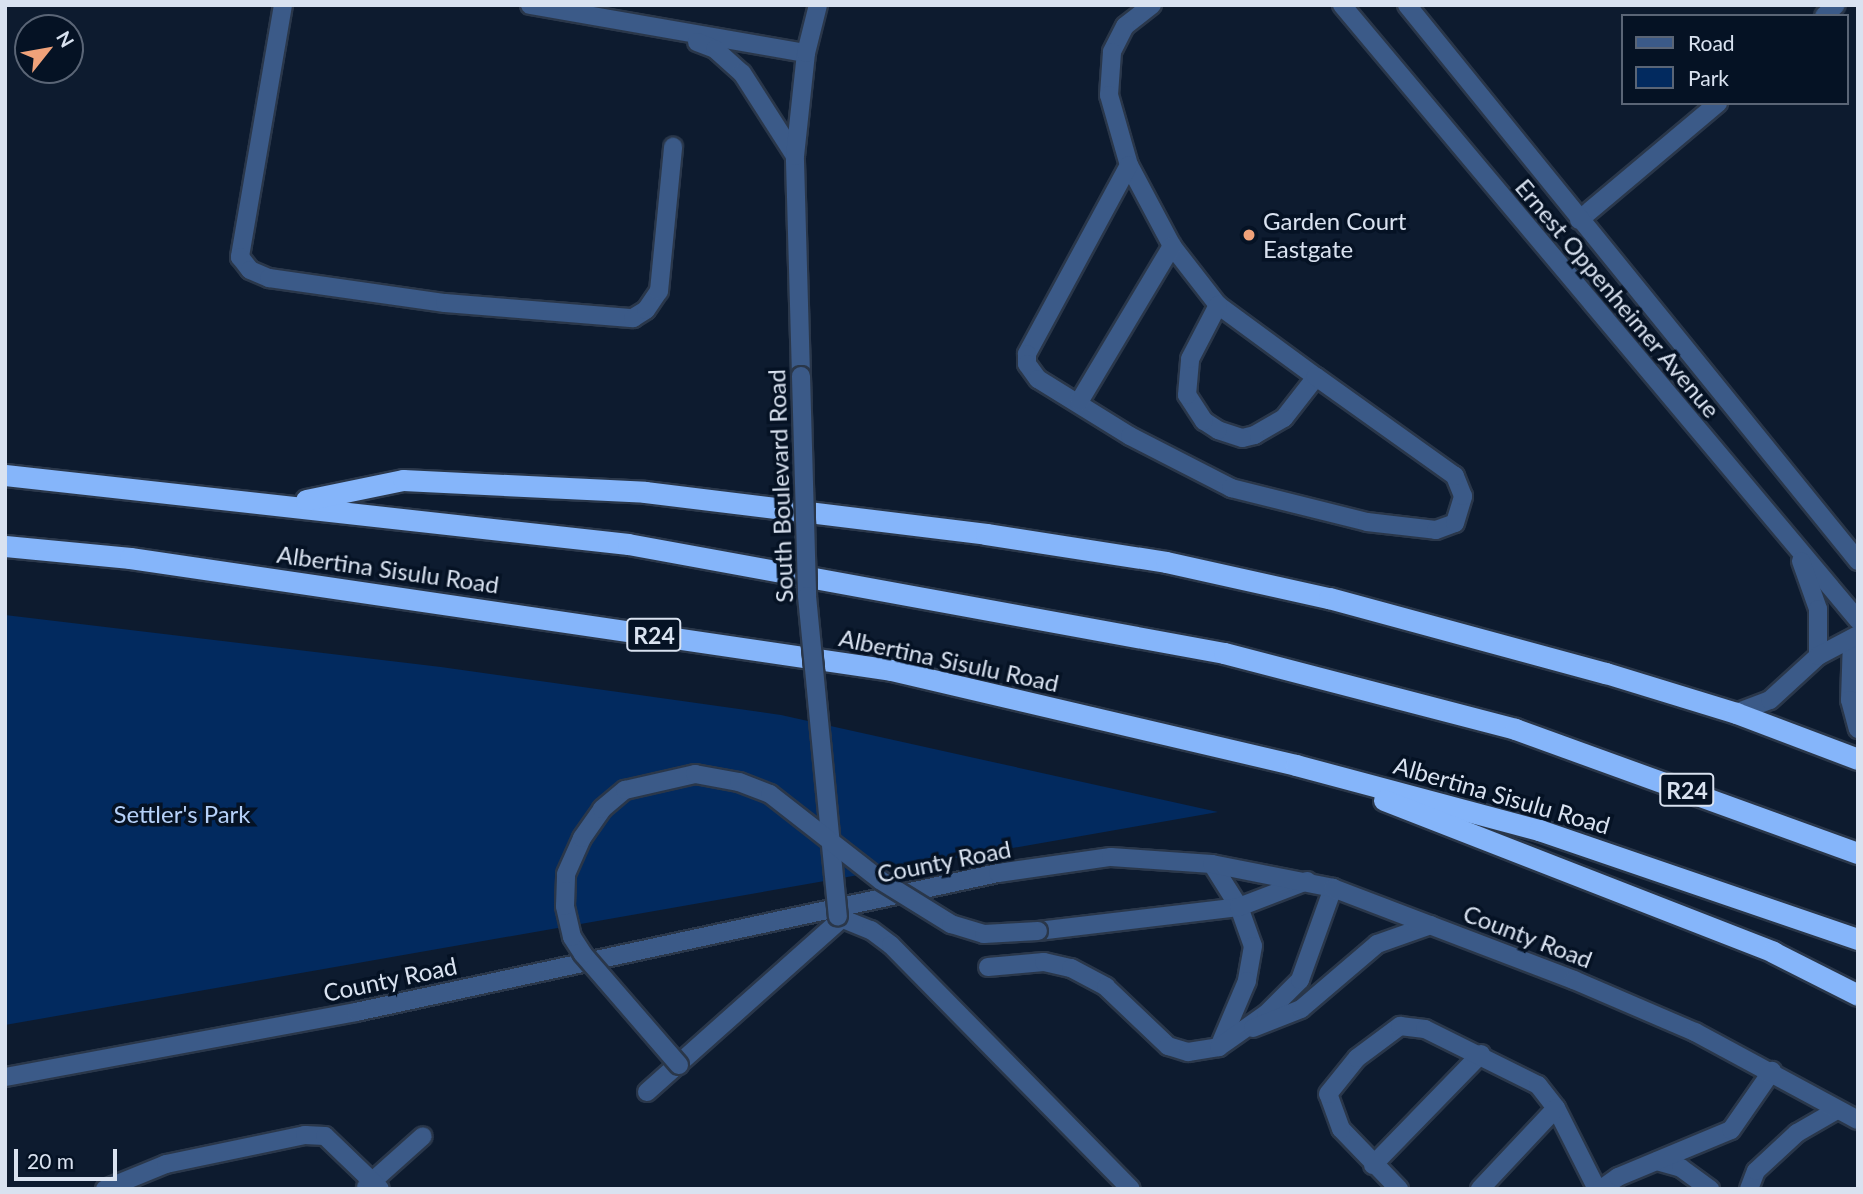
<!DOCTYPE html>
<html>
<head>
<meta charset="utf-8">
<style>
  body { margin:0 }
  #map { position:relative; width:1863px; height:1194px; overflow:hidden; background:#0d1b2f; font-family:Lato,sans-serif }
  div>[style] { position:absolute }
  .green>* { inset:0; background:#022a5f }
  .roads { filter:drop-shadow(2px 0 #2a374a) drop-shadow(-2px 0 #2a374a) drop-shadow(0 2px #2a374a) drop-shadow(0 -2px #2a374a) }
  .service>* { height:18px; margin:-9px; padding:0 9px; transform-origin:9px; border-radius:9px; background:#3b5a88 }
  .minor>* { height:18px; margin:-9px; padding:0 9px; transform-origin:9px; border-radius:9px; background:#3b5a88 }
  .tertiary>* { height:18px; margin:-9px; padding:0 9px; transform-origin:9px; border-radius:9px; background:#3b5a88 }
  .motorway>* { height:21px; margin:-10.5px; padding:0 10.5px; transform-origin:10.5px; border-radius:10.5px; background:#85b5fa }
  .bridges { filter:drop-shadow(2px 0 #2a374a) drop-shadow(-2px 0 #2a374a) drop-shadow(0 2px #2a374a) drop-shadow(0 -2px #2a374a) }
  .service-bridge>* { height:18px; margin:-9px; padding:0 9px; transform-origin:9px; border-radius:9px; background:#3b5a88 }
  .dots>* { width:19px; height:19px; translate:-50% -50%; box-sizing:border-box; border:4px solid #051224; border-radius:50% }
  span { translate:-50% -50%; white-space:nowrap; text-align:center; line-height:1.15; -webkit-text-stroke:7px #051224; paint-order:stroke }
  .shield-label span { padding:2px 5px; background:#051224; border:2px solid; border-radius:5px; -webkit-text-stroke-width:0 }
  .shield-label { font-size:23px; color:#d9e2f0; font-weight:700 }
  .poi-label { font-size:24px; color:#d9e2f0 }
  .left { translate:0 -50%; text-align:left }
  .street-label { font-size:24px; color:#d9e2f0 }
  .park-label { font-size:24px; color:#b6d1f9 }
  .frame { position:absolute; inset:0; border:7px solid #d9e2f0; pointer-events:none }
  .legend { position:absolute; left:1621px; top:14px; width:228px; height:91px; box-sizing:border-box; background:#051224; border:2px solid #5a6576; margin:0; padding:9px 12px; list-style:none; font-size:21px; color:#d9e2f0 }
  .legend li { display:flex; align-items:center; gap:14px; height:35px }
  .legend b { width:35px; border:2px solid #5a6576 }
  .north { position:absolute; left:14px; top:14px; width:70px; height:70px; box-sizing:border-box; background:#051224; border:2px solid #5a6576; border-radius:50%; rotate:59deg; font-size:19px; font-weight:700; line-height:28px; text-align:center; color:#d9e2f0 }
  .north::after { content:''; display:block; margin:auto; width:24px; height:32px; background:#f0a27a; clip-path:polygon(50% 0,100% 100%,50% 72%,0 100%) }
  .scale { position:absolute; left:14px; top:1149px; width:103px; height:32px; box-sizing:border-box; border:4px solid #d9e2f0; border-top:0; padding-left:9px; font-size:21px; line-height:24px; white-space:nowrap; color:#d9e2f0; -webkit-text-stroke:5px #051224; paint-order:stroke }
</style>
</head>
<body>
<div id="map">
  <div class="green">
    <div style="clip-path:polygon(5px 615px,441px 667px,781px 715px,1218px 812px,5px 1025px)"></div>
  </div>
  <div class="roads">
    <div class="service">
      <div style="left:283px;top:5px;width:256px;rotate:99.7deg"></div>
      <div style="left:240px;top:257px;width:16px;rotate:52deg"></div>
      <div style="left:250px;top:270px;width:21px;rotate:23deg"></div>
      <div style="left:269px;top:278px;width:178px;rotate:8.1deg"></div>
      <div style="left:445px;top:303px;width:189px;rotate:4.6deg"></div>
      <div style="left:633px;top:318px;width:15px;rotate:-32deg"></div>
      <div style="left:646px;top:310px;width:23px;rotate:-56deg"></div>
      <div style="left:659px;top:291px;width:145px;rotate:-84.4deg"></div>
      <div style="left:530px;top:5px;width:280px;rotate:9.9deg"></div>
      <div style="left:1152px;top:5px;width:34px;rotate:142deg"></div>
      <div style="left:1125px;top:26px;width:29px;rotate:117deg"></div>
      <div style="left:1112px;top:52px;width:43px;rotate:94deg"></div>
      <div style="left:1109px;top:95px;width:73px;rotate:74.1deg"></div>
      <div style="left:1129px;top:165px;width:92px;rotate:62deg"></div>
      <div style="left:1172px;top:246px;width:75px;rotate:52.1deg"></div>
      <div style="left:1218px;top:305px;width:122px;rotate:36.3deg"></div>
      <div style="left:1316px;top:377px;width:52px;rotate:128deg"></div>
      <div style="left:1284px;top:418px;width:34px;rotate:150deg"></div>
      <div style="left:1255px;top:435px;width:13px;rotate:167deg"></div>
      <div style="left:1242px;top:438px;width:25px;rotate:-162deg"></div>
      <div style="left:1218px;top:430px;width:17px;rotate:-147deg"></div>
      <div style="left:1204px;top:421px;width:31px;rotate:-123deg"></div>
      <div style="left:1187px;top:395px;width:36px;rotate:-85deg"></div>
      <div style="left:1190px;top:359px;width:61px;rotate:-62.6deg"></div>
      <div style="left:697px;top:42px;width:19px;rotate:21deg"></div>
      <div style="left:715px;top:49px;width:36px;rotate:42deg"></div>
      <div style="left:742px;top:73px;width:98px;rotate:57.4deg"></div>
      <div style="left:1129px;top:165px;width:215px;rotate:118.4deg"></div>
      <div style="left:1027px;top:354px;width:10px;rotate:90deg"></div>
      <div style="left:1027px;top:364px;width:19px;rotate:54deg"></div>
      <div style="left:1038px;top:379px;width:108px;rotate:31.8deg"></div>
      <div style="left:1130px;top:436px;width:114px;rotate:27.2deg"></div>
      <div style="left:1231px;top:488px;width:140px;rotate:14deg"></div>
      <div style="left:1367px;top:522px;width:69px;rotate:6.6deg"></div>
      <div style="left:1436px;top:530px;width:20px;rotate:-20deg"></div>
      <div style="left:1455px;top:523px;width:28px;rotate:-73deg"></div>
      <div style="left:1463px;top:496px;width:22px;rotate:-112deg"></div>
      <div style="left:1455px;top:476px;width:171px;rotate:-144.5deg"></div>
      <div style="left:801px;top:376px;width:220px;rotate:-91.6deg"></div>
      <div style="left:795px;top:156px;width:104px;rotate:-83.9deg"></div>
      <div style="left:806px;top:53px;width:49px;rotate:-76deg"></div>
      <div style="left:1079px;top:402px;width:182px;rotate:-59.2deg"></div>
      <div style="left:1212px;top:864px;width:51px;rotate:57.9deg"></div>
      <div style="left:1239px;top:907px;width:41px;rotate:70.3deg"></div>
      <div style="left:1253px;top:946px;width:36px;rotate:100deg"></div>
      <div style="left:1247px;top:981px;width:72px;rotate:113deg"></div>
      <div style="left:838px;top:917px;width:35px;rotate:22deg"></div>
      <div style="left:871px;top:930px;width:25px;rotate:37deg"></div>
      <div style="left:891px;top:945px;width:342px;rotate:45.5deg"></div>
      <div style="left:1038px;top:931px;width:202px;rotate:-6.8deg"></div>
      <div style="left:1239px;top:907px;width:73px;rotate:-20.9deg"></div>
      <div style="left:988px;top:967px;width:56px;rotate:-5.1deg"></div>
      <div style="left:1044px;top:962px;width:28px;rotate:13deg"></div>
      <div style="left:1071px;top:968px;width:40px;rotate:28deg"></div>
      <div style="left:1106px;top:987px;width:86px;rotate:43.6deg"></div>
      <div style="left:1168px;top:1046px;width:21px;rotate:17deg"></div>
      <div style="left:1188px;top:1052px;width:31px;rotate:-9deg"></div>
      <div style="left:1219px;top:1047px;width:57px;rotate:-35.1deg"></div>
      <div style="left:1266px;top:1014px;width:48px;rotate:-45deg"></div>
      <div style="left:1300px;top:980px;width:98px;rotate:-70.3deg"></div>
      <div style="left:1253px;top:1028px;width:52px;rotate:-21.6deg"></div>
      <div style="left:1301px;top:1009px;width:100px;rotate:-40.5deg"></div>
      <div style="left:1377px;top:944px;width:57px;rotate:-19.4deg"></div>
      <div style="left:647px;top:1092px;width:259px;rotate:-41.7deg"></div>
      <div style="left:1657px;top:1161px;width:25px;rotate:16deg"></div>
      <div style="left:1681px;top:1168px;width:36px;rotate:36deg"></div>
      <div style="left:1373px;top:1165px;width:155px;rotate:-45.8deg"></div>
      <div style="left:366px;top:1187px;width:76px;rotate:-41.8deg"></div>
      <div style="left:105px;top:1189px;width:66px;rotate:-22.3deg"></div>
      <div style="left:166px;top:1164px;width:142px;rotate:-11.8deg"></div>
      <div style="left:305px;top:1135px;width:20px;rotate:3deg"></div>
      <div style="left:325px;top:1136px;width:76px;rotate:43.9deg"></div>
      <div style="left:1399px;top:1189px;width:83px;rotate:-134deg"></div>
      <div style="left:1341px;top:1129px;width:37px;rotate:-110deg"></div>
      <div style="left:1328px;top:1094px;width:46px;rotate:-51.1deg"></div>
      <div style="left:1357px;top:1058px;width:54px;rotate:-36.7deg"></div>
      <div style="left:1400px;top:1026px;width:25px;rotate:7deg"></div>
      <div style="left:1425px;top:1029px;width:126px;rotate:26.4deg"></div>
      <div style="left:1538px;top:1085px;width:29px;rotate:52deg"></div>
      <div style="left:1556px;top:1108px;width:91px;rotate:63.2deg"></div>
      <div style="left:1480px;top:1189px;width:111px;rotate:-46.8deg"></div>
      <div style="left:1601px;top:1189px;width:21px;rotate:-35deg"></div>
      <div style="left:1618px;top:1177px;width:122px;rotate:-22.6deg"></div>
      <div style="left:1731px;top:1130px;width:72px;rotate:-55.2deg"></div>
      <div style="left:1749px;top:1189px;width:19px;rotate:-69deg"></div>
      <div style="left:1756px;top:1171px;width:56px;rotate:-42.8deg"></div>
      <div style="left:1797px;top:1133px;width:46px;rotate:-29.9deg"></div>
    </div>
    <div class="minor">
      <div style="left:1824px;top:16px;width:16px;rotate:-43deg"></div>
      <div style="left:1579px;top:220px;width:182px;rotate:-40.1deg"></div>
    </div>
    <div class="tertiary">
      <div style="left:1342px;top:5px;width:803px;rotate:50deg"></div>
      <div style="left:1407px;top:5px;width:716px;rotate:50.95deg"></div>
      <div style="left:1801px;top:561px;width:51px;rotate:70.5deg"></div>
      <div style="left:1818px;top:609px;width:47px;rotate:90deg"></div>
      <div style="left:1852px;top:640px;width:60px;rotate:91.9deg"></div>
      <div style="left:1850px;top:700px;width:30px;rotate:75deg"></div>
      <div style="left:1736px;top:713px;width:36px;rotate:-21deg"></div>
      <div style="left:1770px;top:700px;width:65px;rotate:-42.5deg"></div>
      <div style="left:1818px;top:656px;width:45px;rotate:-27.7deg"></div>
      <div style="left:5px;top:1077px;width:357px;rotate:-10.5deg"></div>
      <div style="left:356px;top:1012px;width:657px;rotate:-12.22deg"></div>
      <div style="left:998px;top:873px;width:114px;rotate:-8.1deg"></div>
      <div style="left:1111px;top:857px;width:101px;rotate:4deg"></div>
      <div style="left:1212px;top:864px;width:123px;rotate:11.2deg"></div>
      <div style="left:1333px;top:888px;width:258px;rotate:20.9deg"></div>
      <div style="left:1574px;top:980px;width:132px;rotate:23.3deg"></div>
      <div style="left:1695px;top:1032px;width:185px;rotate:28.4deg"></div>
    </div>
    <div class="motorway">
      <div style="left:5px;top:475px;width:627px;rotate:6.32deg"></div>
      <div style="left:628px;top:544px;width:606px;rotate:10.36deg"></div>
      <div style="left:1224px;top:653px;width:301px;rotate:14.6deg"></div>
      <div style="left:1515px;top:729px;width:365px;rotate:19.9deg"></div>
      <div style="left:306px;top:500px;width:99px;rotate:-11.7deg"></div>
      <div style="left:403px;top:480px;width:242px;rotate:2.8deg"></div>
      <div style="left:645px;top:492px;width:344px;rotate:7deg"></div>
      <div style="left:986px;top:534px;width:182px;rotate:8.8deg"></div>
      <div style="left:1166px;top:562px;width:167px;rotate:12.5deg"></div>
      <div style="left:1329px;top:598px;width:287px;rotate:15.2deg"></div>
      <div style="left:1606px;top:673px;width:136px;rotate:17.1deg"></div>
      <div style="left:1736px;top:713px;width:130px;rotate:20.7deg"></div>
      <div style="left:5px;top:546px;width:126px;rotate:5.5deg"></div>
      <div style="left:130px;top:558px;width:769px;rotate:8.37deg"></div>
      <div style="left:891px;top:670px;width:416px;rotate:13.2deg"></div>
      <div style="left:1296px;top:765px;width:252px;rotate:15deg"></div>
      <div style="left:1539px;top:830px;width:337px;rotate:18.9deg"></div>
      <div style="left:1384px;top:800px;width:418px;rotate:21.3deg"></div>
      <div style="left:1773px;top:952px;width:95px;rotate:26.8deg"></div>
    </div>
  </div>
  <div class="bridges">
    <div class="service-bridge">
      <div style="left:801px;top:376px;width:220px;rotate:88.4deg"></div>
      <div style="left:807px;top:596px;width:322px;rotate:84.5deg"></div>
      <div style="left:679px;top:1065px;width:147px;rotate:-130.9deg"></div>
      <div style="left:583px;top:954px;width:20px;rotate:-123deg"></div>
      <div style="left:572px;top:937px;width:32px;rotate:-103deg"></div>
      <div style="left:565px;top:906px;width:32px;rotate:-88deg"></div>
      <div style="left:566px;top:874px;width:39px;rotate:-66deg"></div>
      <div style="left:582px;top:838px;width:35px;rotate:-55deg"></div>
      <div style="left:602px;top:809px;width:30px;rotate:-40deg"></div>
      <div style="left:625px;top:790px;width:72px;rotate:-12.9deg"></div>
      <div style="left:695px;top:774px;width:45px;rotate:10.3deg"></div>
      <div style="left:739px;top:782px;width:33px;rotate:21deg"></div>
      <div style="left:770px;top:794px;width:140px;rotate:38deg"></div>
      <div style="left:880px;top:880px;width:84px;rotate:31.8deg"></div>
      <div style="left:951px;top:924px;width:34px;rotate:17deg"></div>
      <div style="left:984px;top:934px;width:54px;rotate:-3.2deg"></div>
    </div>
  </div>
  <div class="dots">
    <div style="left:1249px;top:235px;background:#f0a27a"></div>
  </div>
  <div class="shield-label">
    <span style="left:654px;top:635px">R24</span>
    <span style="left:1687px;top:790px">R24</span>
  </div>
  <div class="poi-label">
    <span class="left" style="left:1263px;top:235px">Garden Court<br>Eastgate</span>
  </div>
  <div class="street-label">
    <span style="left:1618px;top:298px;rotate:50deg">Ernest Oppenheimer Avenue</span>
    <span style="left:780px;top:486px;rotate:-92deg">South Boulevard Road</span>
    <span style="left:388px;top:569px;rotate:8deg">Albertina Sisulu Road</span>
    <span style="left:949px;top:660px;rotate:12deg">Albertina Sisulu Road</span>
    <span style="left:1502px;top:795px;rotate:16deg">Albertina Sisulu Road</span>
    <span style="left:944px;top:861px;rotate:-11deg">County Road</span>
    <span style="left:1528px;top:936px;rotate:21deg">County Road</span>
    <span style="left:390px;top:979px;rotate:-12deg">County Road</span>
  </div>
  <div class="park-label">
    <span style="left:182px;top:814px">Settler's Park</span>
  </div>
  <div class="frame"></div>
  <ul class="legend">
  <li><b style="height:9px;background:#3b5a88"></b>Road</li>
  <li><b style="height:19px;background:#022a5f"></b>Park</li>
  </ul>
  <div class="north">N</div>
  <div class="scale">20 m</div>
</div>
</body>
</html>
